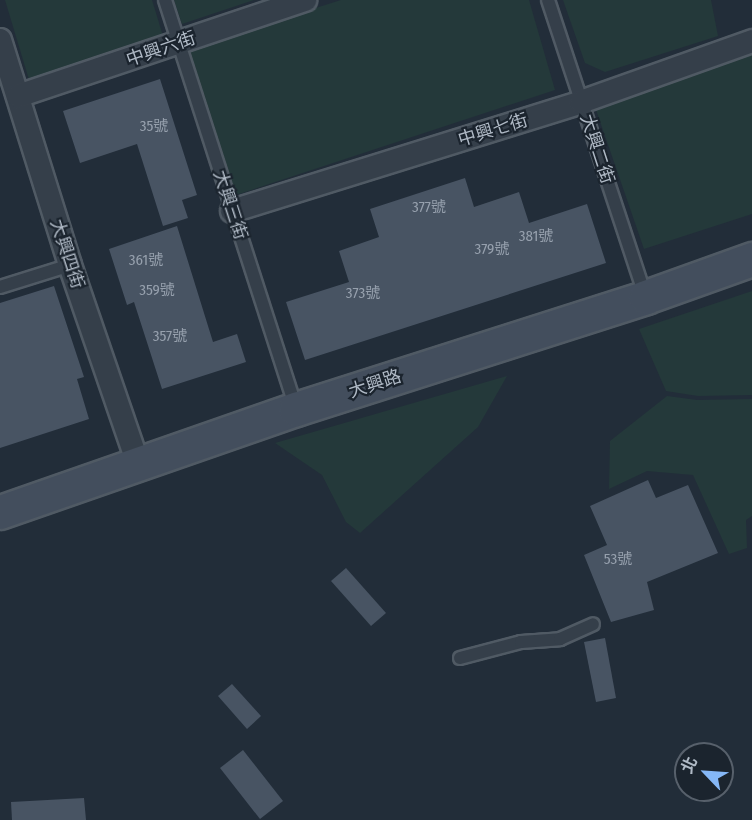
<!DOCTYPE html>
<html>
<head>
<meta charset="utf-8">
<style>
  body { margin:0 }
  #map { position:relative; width:752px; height:820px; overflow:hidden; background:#222d39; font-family:"Fira Sans Condensed","Noto Sans TC",sans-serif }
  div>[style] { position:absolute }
  .green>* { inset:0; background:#24393a }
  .building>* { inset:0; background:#485463 }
  .roads { filter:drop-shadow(2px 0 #505a64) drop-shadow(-2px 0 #505a64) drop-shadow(0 2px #505a64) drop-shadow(0 -2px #505a64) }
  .lane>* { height:12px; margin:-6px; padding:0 6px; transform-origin:6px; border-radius:6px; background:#353f4a }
  .street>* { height:22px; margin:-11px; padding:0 11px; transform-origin:11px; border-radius:11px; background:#353f4a }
  .secondary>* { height:33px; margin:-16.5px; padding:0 16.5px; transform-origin:16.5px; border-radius:16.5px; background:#434e5d }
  span { translate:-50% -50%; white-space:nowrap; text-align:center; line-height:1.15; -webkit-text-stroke:4.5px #1b242e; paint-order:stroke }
  .number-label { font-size:15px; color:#96a0ad }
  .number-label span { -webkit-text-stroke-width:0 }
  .street-label { font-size:18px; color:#b0bac6 }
  .north { position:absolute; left:674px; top:742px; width:60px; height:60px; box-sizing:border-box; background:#1b242e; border:2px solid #57606b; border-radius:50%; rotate:295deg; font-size:16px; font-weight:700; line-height:24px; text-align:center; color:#b0bac6 }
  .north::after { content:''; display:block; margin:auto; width:21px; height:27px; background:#85b7f6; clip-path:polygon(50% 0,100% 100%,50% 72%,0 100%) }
</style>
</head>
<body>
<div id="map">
  <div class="green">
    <div style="clip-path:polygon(5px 0,152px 0,163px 36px,30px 83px)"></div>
    <div style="clip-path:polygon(174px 0,254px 0,182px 24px)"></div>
    <div style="clip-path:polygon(341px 0,529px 0,555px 90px,236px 195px,186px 49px)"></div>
    <div style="clip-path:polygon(563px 0,711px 0,718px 36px,605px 72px,585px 63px)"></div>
    <div style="clip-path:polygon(752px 51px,752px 214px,644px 249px,594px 104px)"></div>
    <div style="clip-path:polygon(752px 291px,752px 395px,698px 396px,666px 391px,639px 329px)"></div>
    <div style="clip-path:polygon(507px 376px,478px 427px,360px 533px,346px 522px,322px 475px,275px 443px)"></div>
    <div style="clip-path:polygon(667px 396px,697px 400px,752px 399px,752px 516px,746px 520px,747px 548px,729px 554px,693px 475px,647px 471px,609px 489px,610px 441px)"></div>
  </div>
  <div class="building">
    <div style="clip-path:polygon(160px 79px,197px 195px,182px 200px,188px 218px,163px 226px,137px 144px,80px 163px,63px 111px)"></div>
    <div style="clip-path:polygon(465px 178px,474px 207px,519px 192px,529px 223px,587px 204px,606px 263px,305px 360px,286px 302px,349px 282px,339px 251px,379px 237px,370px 209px)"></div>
    <div style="clip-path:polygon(177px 226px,213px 342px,237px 334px,246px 362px,162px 389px,134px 302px,127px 305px,109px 249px)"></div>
    <div style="clip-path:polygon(54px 286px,84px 377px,77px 379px,89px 419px,0 448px,0 303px)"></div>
    <div style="clip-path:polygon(648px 480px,656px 498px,688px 485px,718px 553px,647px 582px,654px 610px,611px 622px,584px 555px,607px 545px,590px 506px)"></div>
    <div style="clip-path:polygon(346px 568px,386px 613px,371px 626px,331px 581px)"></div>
    <div style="clip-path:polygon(605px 638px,616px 698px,596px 702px,584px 642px)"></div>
    <div style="clip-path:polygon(232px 684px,261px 716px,247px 729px,218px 696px)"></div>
    <div style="clip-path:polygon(243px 750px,283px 801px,260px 819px,220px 768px)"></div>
    <div style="clip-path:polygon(84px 798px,86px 820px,12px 820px,11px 802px)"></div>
  </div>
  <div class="roads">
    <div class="lane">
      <div style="left:165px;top:0;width:429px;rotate:72.2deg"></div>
      <div style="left:548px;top:0;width:311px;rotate:71.8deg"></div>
      <div style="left:0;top:287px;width:73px;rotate:-17.4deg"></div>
      <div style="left:460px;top:658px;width:63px;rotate:-14.7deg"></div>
      <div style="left:521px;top:642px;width:39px;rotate:-4deg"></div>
      <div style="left:560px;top:639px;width:36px;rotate:-24deg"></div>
    </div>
    <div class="street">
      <div style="left:0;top:40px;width:236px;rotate:72.7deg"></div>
      <div style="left:70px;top:265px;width:213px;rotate:71.1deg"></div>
      <div style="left:18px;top:96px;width:303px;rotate:-18.5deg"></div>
      <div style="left:232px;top:211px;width:366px;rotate:-17.3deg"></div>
      <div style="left:581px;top:102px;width:182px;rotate:-19.6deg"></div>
    </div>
    <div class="secondary">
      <div style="left:0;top:512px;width:313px;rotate:-19.2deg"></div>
      <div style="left:296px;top:409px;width:367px;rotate:-17.7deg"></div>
      <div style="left:646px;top:297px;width:113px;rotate:-19.7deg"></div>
    </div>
  </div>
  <div class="number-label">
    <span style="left:154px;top:127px">35號</span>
    <span style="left:429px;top:208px">377號</span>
    <span style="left:536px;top:237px">381號</span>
    <span style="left:492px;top:250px">379號</span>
    <span style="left:146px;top:261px">361號</span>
    <span style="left:157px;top:291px">359號</span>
    <span style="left:363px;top:294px">373號</span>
    <span style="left:170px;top:337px">357號</span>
    <span style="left:618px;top:560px">53號</span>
  </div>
  <div class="street-label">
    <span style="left:161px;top:49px;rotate:-19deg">中興六街</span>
    <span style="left:493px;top:130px;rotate:-17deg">中興七街</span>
    <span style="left:597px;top:149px;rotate:72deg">大興二街</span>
    <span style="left:230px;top:205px;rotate:72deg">大興三街</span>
    <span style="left:67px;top:254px;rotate:72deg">大興四街</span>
    <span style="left:375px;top:384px;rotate:-18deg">大興路</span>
  </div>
  <div class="north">北</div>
</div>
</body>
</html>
